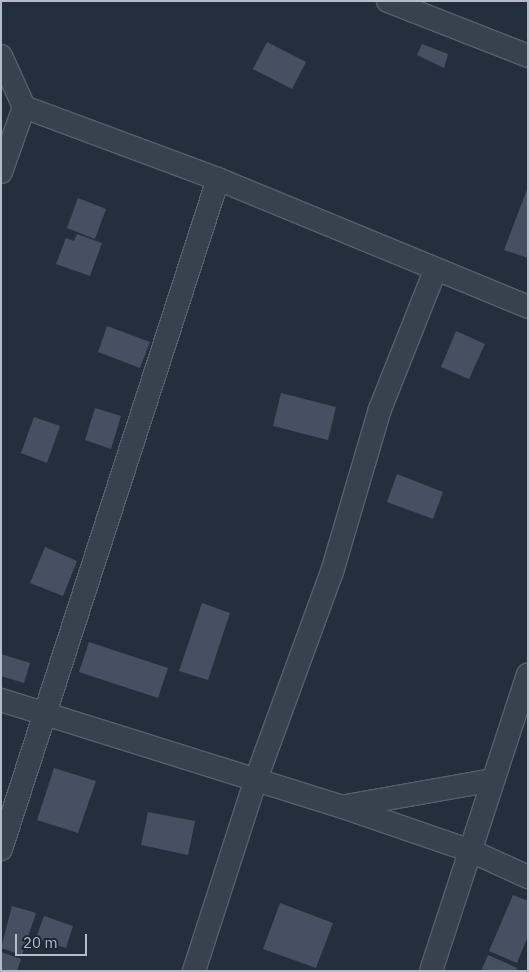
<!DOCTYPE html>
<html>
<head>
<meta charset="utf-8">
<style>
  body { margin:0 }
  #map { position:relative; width:529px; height:972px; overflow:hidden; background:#242f3e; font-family:"IBM Plex Sans",sans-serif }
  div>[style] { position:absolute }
  .building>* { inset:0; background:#455162 }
  .roads { filter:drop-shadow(1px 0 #565f6c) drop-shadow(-1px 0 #565f6c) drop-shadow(0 1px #565f6c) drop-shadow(0 -1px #565f6c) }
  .street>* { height:22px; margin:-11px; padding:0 11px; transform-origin:11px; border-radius:11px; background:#38414e }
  span { translate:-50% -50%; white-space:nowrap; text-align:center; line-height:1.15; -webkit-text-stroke:4px #1d2633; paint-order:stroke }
  .frame { position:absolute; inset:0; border:2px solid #b4bcc9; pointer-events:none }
  .scale { position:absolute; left:15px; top:934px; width:72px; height:22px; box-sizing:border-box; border:2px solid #b4bcc9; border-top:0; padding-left:6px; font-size:15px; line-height:18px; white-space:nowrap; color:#b4bcc9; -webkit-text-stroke:4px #1d2633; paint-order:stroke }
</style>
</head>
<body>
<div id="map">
  <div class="building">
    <div style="clip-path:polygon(267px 42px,306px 62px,292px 89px,253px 69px)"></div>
    <div style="clip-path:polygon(422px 44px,448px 54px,444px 68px,417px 55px)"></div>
    <div style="clip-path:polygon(528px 187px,528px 258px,504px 250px)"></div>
    <div style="clip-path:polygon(78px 198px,106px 209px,95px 239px,67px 228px)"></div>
    <div style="clip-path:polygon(77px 234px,102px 243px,90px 276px,56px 264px,66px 238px,74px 241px)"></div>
    <div style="clip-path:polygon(107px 326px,150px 342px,140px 368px,98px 352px)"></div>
    <div style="clip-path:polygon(456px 331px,485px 344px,469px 379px,441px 367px)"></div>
    <div style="clip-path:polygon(281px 393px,336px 407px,328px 440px,273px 426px)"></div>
    <div style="clip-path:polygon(95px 408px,121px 416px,111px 449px,85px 440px)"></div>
    <div style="clip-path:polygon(34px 417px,60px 426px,47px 463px,21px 453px)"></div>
    <div style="clip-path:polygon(397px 474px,443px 492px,433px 519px,387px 502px)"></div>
    <div style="clip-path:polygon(45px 547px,77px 561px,63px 596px,30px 583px)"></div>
    <div style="clip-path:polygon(202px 603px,230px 613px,208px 680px,179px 671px)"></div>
    <div style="clip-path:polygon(89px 642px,168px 668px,158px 698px,79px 672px)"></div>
    <div style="clip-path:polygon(1px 654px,30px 663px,24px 683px,1px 676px)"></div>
    <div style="clip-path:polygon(54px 768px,96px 781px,78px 833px,37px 820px)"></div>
    <div style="clip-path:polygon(148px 812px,195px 821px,188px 855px,141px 845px)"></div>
    <div style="clip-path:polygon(513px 895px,528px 901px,528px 936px,517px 963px,489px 951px)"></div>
    <div style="clip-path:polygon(280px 903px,333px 923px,316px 968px,263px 949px)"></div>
    <div style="clip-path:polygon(12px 906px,36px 913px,22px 955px,1px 948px)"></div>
    <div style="clip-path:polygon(44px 916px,73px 926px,66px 948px,36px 938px)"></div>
    <div style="clip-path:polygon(1px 952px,21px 959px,17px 971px,1px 971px)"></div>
    <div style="clip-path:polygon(488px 955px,517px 968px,516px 971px,481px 971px)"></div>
  </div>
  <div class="roads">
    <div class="street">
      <div style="left:388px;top:1px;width:150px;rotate:21.4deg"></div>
      <div style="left:1px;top:56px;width:56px;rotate:65.7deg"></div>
      <div style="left:1px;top:172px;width:69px;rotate:-70.5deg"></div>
      <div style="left:24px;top:107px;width:207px;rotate:20.4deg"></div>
      <div style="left:218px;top:179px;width:335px;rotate:22.4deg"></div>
      <div style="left:1px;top:700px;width:358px;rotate:17.4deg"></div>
      <div style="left:343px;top:807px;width:135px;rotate:19deg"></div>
      <div style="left:471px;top:851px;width:63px;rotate:24.5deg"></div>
      <div style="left:346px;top:806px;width:149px;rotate:-10deg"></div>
      <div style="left:1px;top:849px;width:704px;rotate:-72.05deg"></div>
      <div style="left:194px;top:971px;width:199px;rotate:-72.1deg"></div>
      <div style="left:255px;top:782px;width:224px;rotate:-69.9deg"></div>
      <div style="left:332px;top:572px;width:170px;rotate:-73.6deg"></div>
      <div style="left:380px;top:409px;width:149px;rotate:-68.3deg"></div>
      <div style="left:431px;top:971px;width:312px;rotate:-71.9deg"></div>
    </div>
  </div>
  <div class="frame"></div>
  <div class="scale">20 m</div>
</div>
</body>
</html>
